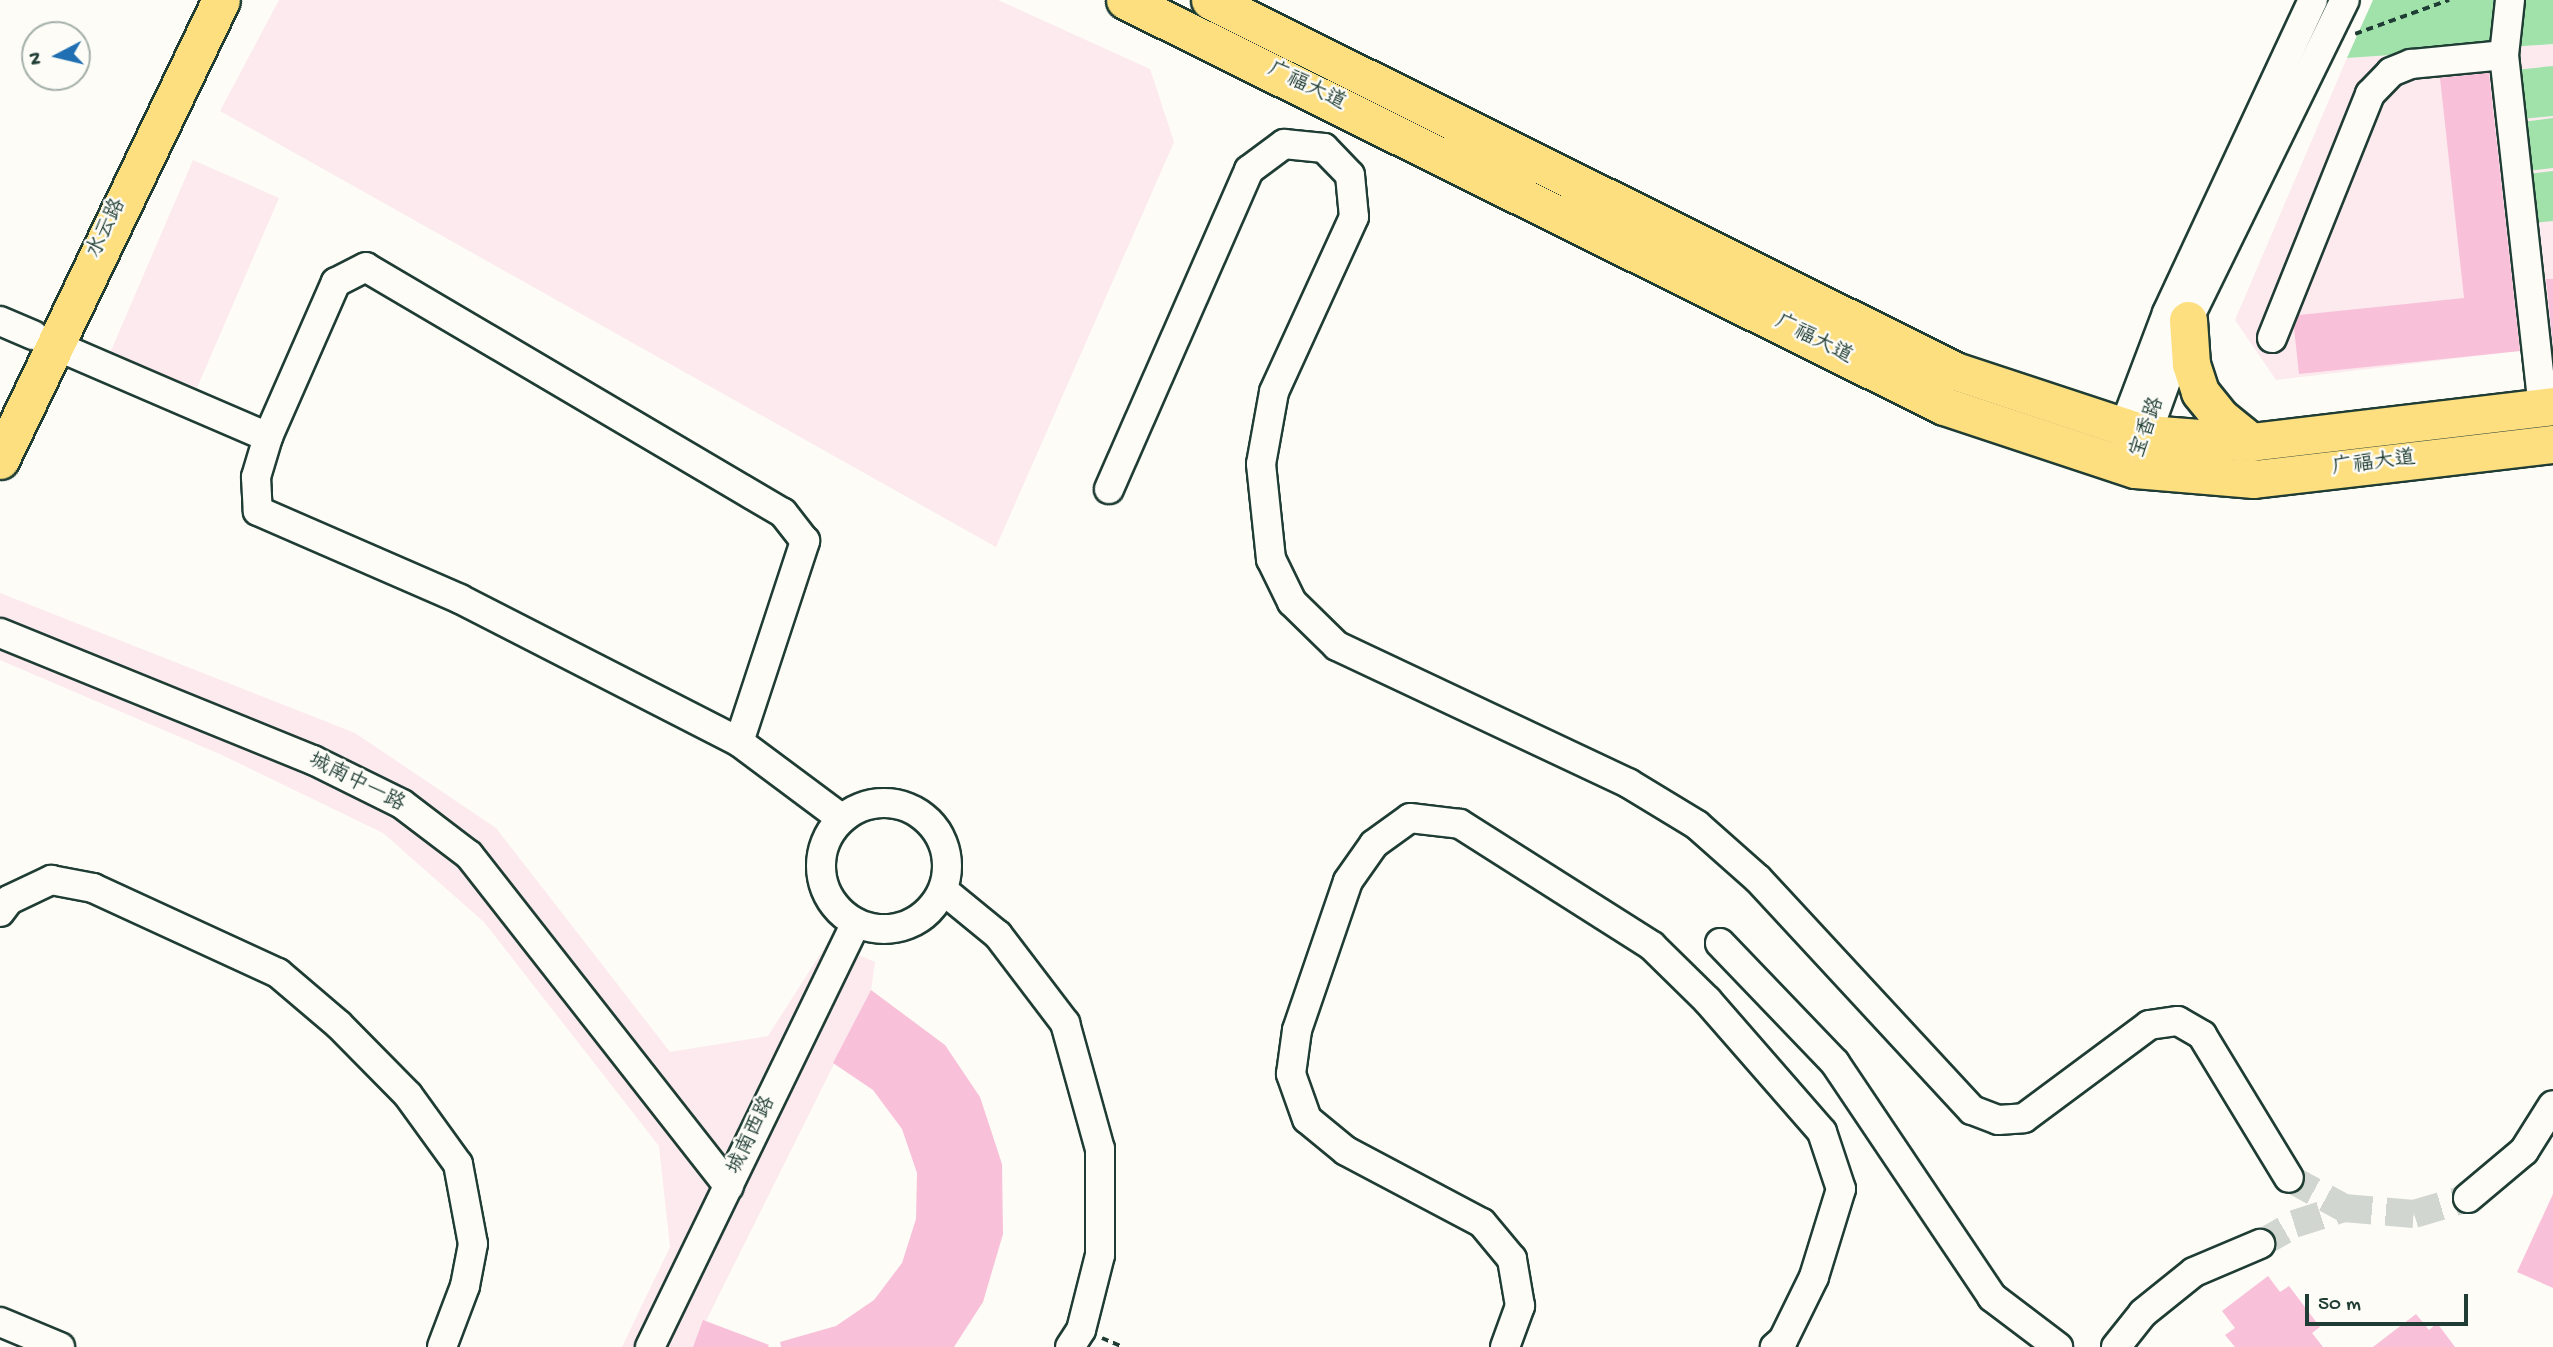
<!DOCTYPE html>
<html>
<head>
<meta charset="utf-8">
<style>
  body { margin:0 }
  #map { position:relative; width:2553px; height:1347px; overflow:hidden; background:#fdfcf7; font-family:"Gochi Hand","LXGW WenKai TC",sans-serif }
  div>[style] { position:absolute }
  .built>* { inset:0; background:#fceaee }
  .green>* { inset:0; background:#a1e2ab }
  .building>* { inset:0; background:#f8c1d9 }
  .minor-tunnel>* { height:28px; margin-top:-14px; transform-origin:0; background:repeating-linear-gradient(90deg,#d1d6d0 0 28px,transparent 0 42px) }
  .path>* { height:3.5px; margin-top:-1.75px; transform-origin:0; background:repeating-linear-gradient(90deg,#1f3d34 0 7px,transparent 0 12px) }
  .roads { filter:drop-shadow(2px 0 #1f3d34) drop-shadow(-2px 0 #1f3d34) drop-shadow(0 2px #1f3d34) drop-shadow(0 -2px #1f3d34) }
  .minor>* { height:28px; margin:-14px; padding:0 14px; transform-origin:14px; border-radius:14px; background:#fdfcf7 }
  .minor>.ring { margin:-14px; padding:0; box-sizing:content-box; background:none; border:28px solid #fdfcf7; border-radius:50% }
  .major>* { height:37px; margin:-18.5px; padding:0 18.5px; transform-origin:18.5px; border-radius:18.5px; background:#fedf80 }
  span { translate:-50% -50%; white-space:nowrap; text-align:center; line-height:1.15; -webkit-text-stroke:5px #fdfcf7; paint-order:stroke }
  .street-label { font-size:21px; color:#1f3d34 }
  .north { position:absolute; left:21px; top:21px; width:70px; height:70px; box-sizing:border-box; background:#fdfcf7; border:2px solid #a4b0a9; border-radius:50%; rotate:263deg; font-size:19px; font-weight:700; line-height:28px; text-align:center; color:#1f3d34 }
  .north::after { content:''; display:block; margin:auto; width:24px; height:32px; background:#1f6fb2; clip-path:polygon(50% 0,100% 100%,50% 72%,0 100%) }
  .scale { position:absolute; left:2305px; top:1294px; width:163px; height:32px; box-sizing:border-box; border:4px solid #1f3d34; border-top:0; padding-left:9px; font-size:21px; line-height:24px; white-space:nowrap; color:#1f3d34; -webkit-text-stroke:5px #fdfcf7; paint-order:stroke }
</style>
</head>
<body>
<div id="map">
  <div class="built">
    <div style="clip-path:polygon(279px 0,998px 0,1150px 69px,1174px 142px,996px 547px,220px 111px)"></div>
    <div style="clip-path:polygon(2553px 44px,2553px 347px,2276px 380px,2235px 320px,2347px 58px)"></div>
    <div style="clip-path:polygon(193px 160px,279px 198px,196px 390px,110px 353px)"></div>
    <div style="clip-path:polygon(0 593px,355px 733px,496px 828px,670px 1052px,768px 1036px,828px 942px,875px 962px,871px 990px,693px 1347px,622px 1347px,670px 1247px,659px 1146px,484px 922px,383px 833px,222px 755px,0 660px)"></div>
  </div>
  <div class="green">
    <div style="clip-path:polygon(2373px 0,2553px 0,2553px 44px,2347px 58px)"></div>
    <div style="clip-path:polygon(2553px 66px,2553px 116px,2522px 119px,2515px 70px)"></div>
    <div style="clip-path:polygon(2553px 118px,2553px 168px,2528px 171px,2522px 122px)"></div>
    <div style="clip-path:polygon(2553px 171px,2553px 221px,2534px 223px,2528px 174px)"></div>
  </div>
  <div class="building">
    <div style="clip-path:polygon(2489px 73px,2520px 351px,2299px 374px,2294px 328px,2299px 315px,2464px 298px,2440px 78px)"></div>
    <div style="clip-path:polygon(2546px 279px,2553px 279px,2553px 346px)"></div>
    <div style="clip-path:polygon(871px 990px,945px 1045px,980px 1097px,1002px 1164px,1003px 1234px,983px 1302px,954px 1347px,781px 1347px,780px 1342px,836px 1326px,874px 1300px,902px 1263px,916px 1219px,917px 1173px,902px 1129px,873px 1090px,833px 1063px)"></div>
    <div style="clip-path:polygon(2553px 1194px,2553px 1288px,2517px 1272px)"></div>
    <div style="clip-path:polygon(2268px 1276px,2280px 1292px,2289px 1286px,2320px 1327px,2312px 1333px,2323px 1347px,2235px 1347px,2225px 1335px,2235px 1328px,2222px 1311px)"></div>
    <div style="clip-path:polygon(2416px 1314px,2429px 1330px,2437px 1323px,2455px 1347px,2373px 1347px)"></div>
    <div style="clip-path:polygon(703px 1320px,769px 1345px,768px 1347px,693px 1347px)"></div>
  </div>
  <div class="minor-tunnel">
    <div style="left:2289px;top:1178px;width:63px;rotate:28.6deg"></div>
    <div style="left:2344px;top:1208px;width:70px;rotate:4.9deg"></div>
    <div style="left:2414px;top:1214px;width:56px;rotate:-16.5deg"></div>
    <div style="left:2260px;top:1244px;width:39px;rotate:-30deg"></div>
    <div style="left:2294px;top:1224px;width:52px;rotate:-17.7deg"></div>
  </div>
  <div class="path">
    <div style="left:2355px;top:34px;width:100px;rotate:-19.9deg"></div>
    <div style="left:1102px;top:1338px;width:23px;rotate:23deg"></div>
  </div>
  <div class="roads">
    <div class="minor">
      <div style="left:2510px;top:0;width:55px;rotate:96.2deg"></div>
      <div style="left:2504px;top:55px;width:354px;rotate:83.7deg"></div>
      <div style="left:0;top:321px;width:36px;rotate:23deg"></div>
      <div style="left:2272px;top:338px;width:263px;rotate:-68.1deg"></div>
      <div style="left:2370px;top:94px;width:30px;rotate:-46deg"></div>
      <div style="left:2391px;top:72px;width:22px;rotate:-22deg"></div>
      <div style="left:2411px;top:64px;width:93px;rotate:-5.5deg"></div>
      <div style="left:54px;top:345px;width:233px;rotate:23.3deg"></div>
      <div style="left:2129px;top:447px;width:21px;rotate:-104deg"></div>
      <div style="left:2124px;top:427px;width:122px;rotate:-69.3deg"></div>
      <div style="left:2167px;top:313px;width:345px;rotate:-65deg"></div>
      <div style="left:2141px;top:450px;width:138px;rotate:-70.1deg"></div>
      <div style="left:2188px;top:320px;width:356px;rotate:-63.9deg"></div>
      <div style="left:1109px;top:489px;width:348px;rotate:-66.3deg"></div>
      <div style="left:1249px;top:170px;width:44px;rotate:-36.6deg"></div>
      <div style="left:1284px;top:144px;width:40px;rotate:5.7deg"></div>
      <div style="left:1324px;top:148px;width:37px;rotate:46deg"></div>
      <div style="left:1350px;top:175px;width:42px;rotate:84.6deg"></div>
      <div style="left:1354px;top:217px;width:192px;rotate:114.6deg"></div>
      <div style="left:1274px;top:392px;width:73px;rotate:100.2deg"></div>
      <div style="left:1261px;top:464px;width:96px;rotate:84deg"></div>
      <div style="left:1271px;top:559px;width:48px;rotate:64deg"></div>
      <div style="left:1292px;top:602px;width:63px;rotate:44.4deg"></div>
      <div style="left:1337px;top:646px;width:322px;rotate:25.2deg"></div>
      <div style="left:1628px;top:783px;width:81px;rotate:31.3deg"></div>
      <div style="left:1697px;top:825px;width:81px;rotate:41.5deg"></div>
      <div style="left:1758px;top:879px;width:315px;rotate:47.2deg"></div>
      <div style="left:1972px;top:1110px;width:28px;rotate:21deg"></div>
      <div style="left:1998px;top:1120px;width:26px;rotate:-4deg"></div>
      <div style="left:2024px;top:1118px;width:156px;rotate:-36.6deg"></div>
      <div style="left:2149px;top:1025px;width:29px;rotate:-8deg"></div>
      <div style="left:2178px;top:1021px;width:28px;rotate:30deg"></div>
      <div style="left:2202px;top:1035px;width:167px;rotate:58.7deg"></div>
      <div style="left:0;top:633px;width:338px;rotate:22.1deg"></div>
      <div style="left:313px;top:760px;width:99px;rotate:26.3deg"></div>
      <div style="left:402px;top:804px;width:84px;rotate:37.3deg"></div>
      <div style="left:469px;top:855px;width:421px;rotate:51.9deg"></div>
      <div style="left:739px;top:742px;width:212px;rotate:-71.8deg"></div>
      <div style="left:805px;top:541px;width:36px;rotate:-128deg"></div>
      <div style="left:783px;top:513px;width:484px;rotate:-149.5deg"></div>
      <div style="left:366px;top:267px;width:34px;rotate:153deg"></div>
      <div style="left:336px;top:282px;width:169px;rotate:113.7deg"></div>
      <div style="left:268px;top:437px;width:42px;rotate:106.7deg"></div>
      <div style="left:256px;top:477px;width:34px;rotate:87deg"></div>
      <div style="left:258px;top:511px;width:220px;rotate:23.5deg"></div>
      <div style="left:460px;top:599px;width:314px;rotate:27.1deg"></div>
      <div style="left:739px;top:742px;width:127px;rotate:36.7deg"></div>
      <div class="ring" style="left:821px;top:803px;width:98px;height:98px"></div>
      <div style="left:943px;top:890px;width:71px;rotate:39.3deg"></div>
      <div style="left:998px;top:935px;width:111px;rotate:52.7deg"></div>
      <div style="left:1065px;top:1023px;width:131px;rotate:74.5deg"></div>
      <div style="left:1100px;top:1149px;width:106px;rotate:90deg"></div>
      <div style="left:1100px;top:1255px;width:77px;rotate:104.2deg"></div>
      <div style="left:1081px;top:1330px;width:20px;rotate:123deg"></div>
      <div style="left:0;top:912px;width:15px;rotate:-53deg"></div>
      <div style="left:9px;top:900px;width:47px;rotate:-25.5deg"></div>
      <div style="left:51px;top:880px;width:43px;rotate:10.8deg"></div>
      <div style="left:93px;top:888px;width:204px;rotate:24.7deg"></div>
      <div style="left:278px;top:973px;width:80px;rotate:40.4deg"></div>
      <div style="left:339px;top:1025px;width:98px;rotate:45.4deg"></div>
      <div style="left:408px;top:1095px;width:85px;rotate:54.1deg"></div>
      <div style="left:458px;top:1164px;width:81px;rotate:79.4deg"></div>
      <div style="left:473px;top:1244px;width:43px;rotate:100.8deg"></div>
      <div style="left:465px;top:1286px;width:65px;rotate:110.7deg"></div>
      <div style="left:1720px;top:943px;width:166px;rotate:46.2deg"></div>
      <div style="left:1835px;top:1063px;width:282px;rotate:56.1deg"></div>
      <div style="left:1992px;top:1297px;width:83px;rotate:37.1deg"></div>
      <div style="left:2468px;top:1198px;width:73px;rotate:-40deg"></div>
      <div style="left:2524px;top:1151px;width:54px;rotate:-57.8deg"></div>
      <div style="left:0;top:1322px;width:65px;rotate:22.6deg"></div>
      <div style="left:650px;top:1347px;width:470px;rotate:-64.1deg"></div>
      <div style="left:1505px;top:1347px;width:44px;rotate:-69.9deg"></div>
      <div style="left:1520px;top:1306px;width:48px;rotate:-99.7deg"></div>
      <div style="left:1512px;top:1259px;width:47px;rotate:-129.8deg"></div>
      <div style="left:1482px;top:1223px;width:154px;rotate:-152.1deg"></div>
      <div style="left:1346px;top:1151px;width:50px;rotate:-140.6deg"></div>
      <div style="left:1307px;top:1119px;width:48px;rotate:-109.6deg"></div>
      <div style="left:1291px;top:1074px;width:44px;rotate:-82.2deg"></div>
      <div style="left:1297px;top:1030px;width:157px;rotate:-71.1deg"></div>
      <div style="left:1348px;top:881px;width:45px;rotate:-54.9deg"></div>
      <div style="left:1374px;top:844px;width:44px;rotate:-35.8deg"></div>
      <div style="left:1410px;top:818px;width:50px;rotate:6.8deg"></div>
      <div style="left:1460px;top:824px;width:227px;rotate:32.4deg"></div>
      <div style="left:1652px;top:946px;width:77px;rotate:44.5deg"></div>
      <div style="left:1707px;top:1000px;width:175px;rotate:48.9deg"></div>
      <div style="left:1822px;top:1132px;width:60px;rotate:71.6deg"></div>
      <div style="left:1841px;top:1189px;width:92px;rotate:107.1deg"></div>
      <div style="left:1814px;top:1277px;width:70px;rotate:116.2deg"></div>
      <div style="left:1783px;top:1340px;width:11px;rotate:139deg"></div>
      <div style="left:2116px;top:1347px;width:43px;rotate:-51.5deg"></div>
      <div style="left:2143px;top:1313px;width:65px;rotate:-38.8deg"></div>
      <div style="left:2194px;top:1272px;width:72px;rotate:-23deg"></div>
    </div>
    <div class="major">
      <div style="left:1125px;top:0;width:914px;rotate:26.37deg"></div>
      <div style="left:1944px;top:406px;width:201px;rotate:18.3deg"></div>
      <div style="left:2135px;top:469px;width:119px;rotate:4.8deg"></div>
      <div style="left:2254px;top:479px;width:301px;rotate:-6.7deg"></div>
      <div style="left:1210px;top:0;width:832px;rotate:26.47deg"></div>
      <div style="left:1955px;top:371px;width:178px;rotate:18.3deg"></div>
      <div style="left:2124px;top:427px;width:24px;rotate:17deg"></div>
      <div style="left:2147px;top:434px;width:104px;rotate:4.4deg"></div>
      <div style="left:2251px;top:442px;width:304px;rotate:-6.8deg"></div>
      <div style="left:2188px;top:320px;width:44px;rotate:86.1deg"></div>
      <div style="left:2191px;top:364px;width:29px;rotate:72deg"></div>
      <div style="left:2200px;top:392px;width:32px;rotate:51deg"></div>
      <div style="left:2220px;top:417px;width:40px;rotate:39deg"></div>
      <div style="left:0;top:460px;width:510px;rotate:-64.34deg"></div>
    </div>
  </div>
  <div class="street-label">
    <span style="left:1306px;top:88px;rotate:26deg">广福大道</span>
    <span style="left:108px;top:229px;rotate:-64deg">水云路</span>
    <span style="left:1813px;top:341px;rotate:27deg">广福大道</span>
    <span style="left:2149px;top:428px;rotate:-70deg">宝香路</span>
    <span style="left:2374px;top:465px;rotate:-7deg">广福大道</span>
    <span style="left:356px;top:784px;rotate:27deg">城南中一路</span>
    <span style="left:753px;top:1136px;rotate:-64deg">城南西路</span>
  </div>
  <div class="north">N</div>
  <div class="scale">50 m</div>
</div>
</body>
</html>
